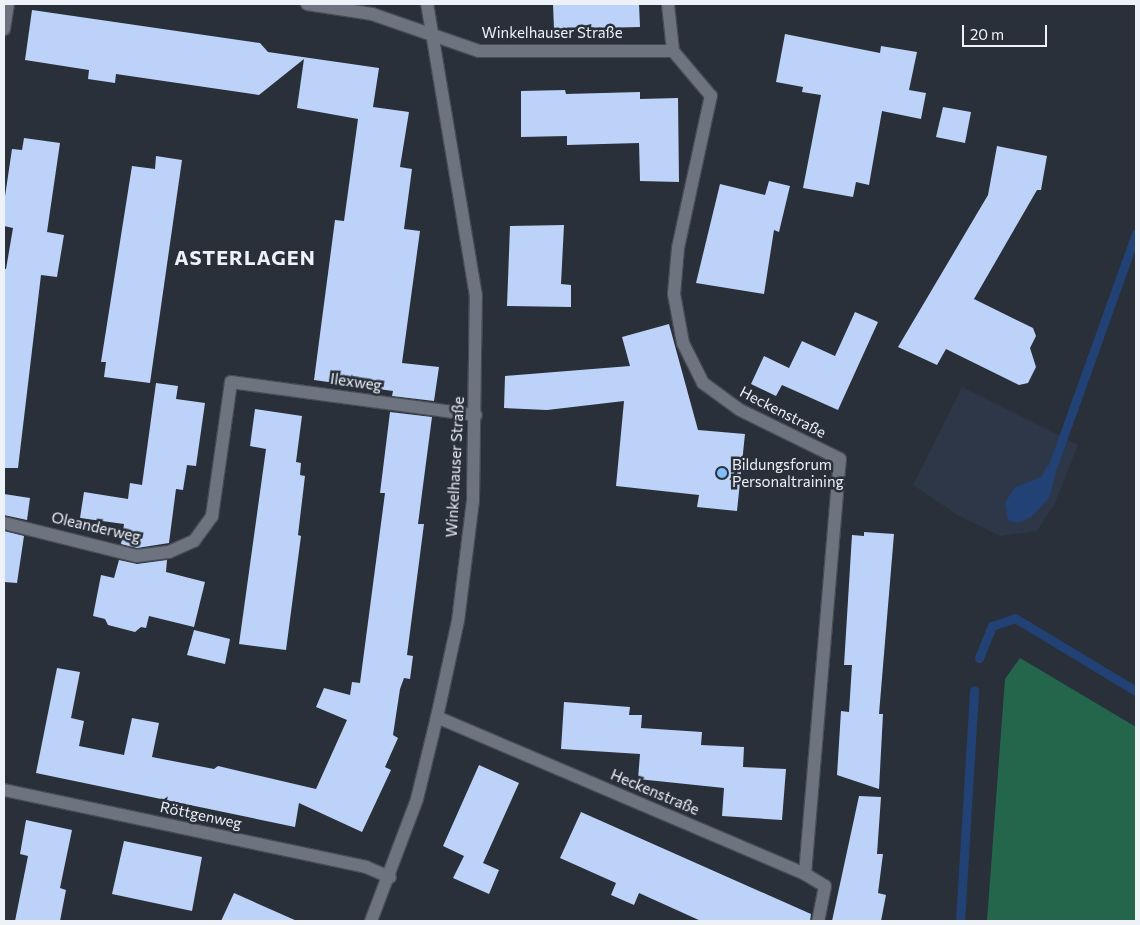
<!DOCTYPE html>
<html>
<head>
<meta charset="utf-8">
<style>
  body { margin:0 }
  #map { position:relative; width:1140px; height:925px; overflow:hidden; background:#29303a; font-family:Commissioner,sans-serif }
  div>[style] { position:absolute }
  .built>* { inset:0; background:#2e3747 }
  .green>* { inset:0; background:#24664c }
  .water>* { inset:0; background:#224275 }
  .stream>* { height:9px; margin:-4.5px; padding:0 4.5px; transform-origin:4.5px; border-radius:4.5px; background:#224275 }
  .building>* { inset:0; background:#bdd2f8 }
  .roads { filter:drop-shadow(1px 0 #474c55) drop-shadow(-1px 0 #474c55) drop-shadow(0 1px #474c55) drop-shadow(0 -1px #474c55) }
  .street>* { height:12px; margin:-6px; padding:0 6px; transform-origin:6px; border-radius:6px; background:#6d7480 }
  .dots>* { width:14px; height:14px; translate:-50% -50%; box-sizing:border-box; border:2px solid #29303a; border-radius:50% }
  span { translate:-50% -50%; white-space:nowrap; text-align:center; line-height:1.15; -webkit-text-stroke:5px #29303a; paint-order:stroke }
  .street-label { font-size:15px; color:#edf1f8 }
  .poi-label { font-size:15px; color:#edf1f8 }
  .left { translate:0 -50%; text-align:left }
  .district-label { font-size:20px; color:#edf1f8; font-weight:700; letter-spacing:1px }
  .frame { position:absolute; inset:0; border:5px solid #edf1f8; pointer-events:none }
  .scale { position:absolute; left:962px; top:25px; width:85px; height:22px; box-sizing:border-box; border:2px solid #edf1f8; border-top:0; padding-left:6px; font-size:15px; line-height:18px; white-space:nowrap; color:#edf1f8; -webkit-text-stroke:4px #29303a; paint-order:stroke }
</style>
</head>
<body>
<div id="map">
  <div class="built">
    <div style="clip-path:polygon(962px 387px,1078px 445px,1055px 503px,1037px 531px,1000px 536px,959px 516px,913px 485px)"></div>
  </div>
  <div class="green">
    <div style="clip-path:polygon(1020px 658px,1136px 727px,1136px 921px,987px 921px,1005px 679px)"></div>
  </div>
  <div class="water">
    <div style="clip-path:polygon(1048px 465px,1056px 472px,1049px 498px,1031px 517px,1018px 523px,1008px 520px,1005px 503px,1014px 488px,1041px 477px)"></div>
  </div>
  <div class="stream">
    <div style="left:1052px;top:468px;width:249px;rotate:-70.3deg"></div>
    <div style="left:979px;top:658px;width:35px;rotate:-68deg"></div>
    <div style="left:992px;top:626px;width:24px;rotate:-19deg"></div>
    <div style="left:1015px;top:618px;width:141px;rotate:31.1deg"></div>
    <div style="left:960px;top:921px;width:231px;rotate:-86.5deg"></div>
  </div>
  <div class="building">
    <div style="clip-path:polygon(553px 4px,639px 4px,640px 27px,554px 29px)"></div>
    <div style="clip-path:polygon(32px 10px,260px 43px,268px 52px,379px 68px,373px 107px,409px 112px,400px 167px,412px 169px,404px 229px,420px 231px,402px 363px,439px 367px,434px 401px,392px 396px,393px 391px,314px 380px,335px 220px,344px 221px,358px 119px,297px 108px,304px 59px,259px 95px,116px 74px,115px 83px,88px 79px,89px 70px,25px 60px)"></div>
    <div style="clip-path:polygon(785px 34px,880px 53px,881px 46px,917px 52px,909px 90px,926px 93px,921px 119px,882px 111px,869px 185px,856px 182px,853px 197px,803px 188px,821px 95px,802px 92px,803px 87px,776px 82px)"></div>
    <div style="clip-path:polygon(565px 90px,566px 94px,640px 92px,640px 99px,678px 98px,679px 182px,640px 181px,639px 143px,567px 145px,567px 136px,521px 137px,521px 91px)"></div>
    <div style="clip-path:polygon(943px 107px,971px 112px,965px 143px,936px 137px)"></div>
    <div style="clip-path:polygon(24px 138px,60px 143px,47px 232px,64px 235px,57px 277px,41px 275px,18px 468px,4px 468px,4px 269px,6px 269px,13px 228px,4px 226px,4px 203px,12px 149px,22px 150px)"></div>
    <div style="clip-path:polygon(997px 146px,1047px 156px,1041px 190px,1037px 190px,974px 299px,1033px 328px,1036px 336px,1030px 348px,1036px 367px,1028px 383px,1019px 385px,946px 349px,937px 365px,898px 347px,988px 195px)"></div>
    <div style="clip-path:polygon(156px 156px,182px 160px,150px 383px,104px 377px,106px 362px,101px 362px,132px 166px,155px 169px)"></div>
    <div style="clip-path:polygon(769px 181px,790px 186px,779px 232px,774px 230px,764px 294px,696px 283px,720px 184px,765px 195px)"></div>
    <div style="clip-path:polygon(564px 225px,561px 284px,571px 285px,571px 307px,507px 306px,510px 226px)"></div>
    <div style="clip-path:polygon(855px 312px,878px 322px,838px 410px,782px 385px,776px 396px,751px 384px,764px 356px,789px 368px,802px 341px,835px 356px)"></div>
    <div style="clip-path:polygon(669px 324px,698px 430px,745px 434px,737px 511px,697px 507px,699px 495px,616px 486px,624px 401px,547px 410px,504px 408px,505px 376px,630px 366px,622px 337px)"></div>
    <div style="clip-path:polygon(156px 383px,178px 386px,176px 399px,205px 403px,196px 466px,187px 465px,183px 490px,176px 489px,169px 543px,137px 548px,121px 544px,124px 524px,80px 518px,84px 492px,128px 499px,130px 483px,142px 485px)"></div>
    <div style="clip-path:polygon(255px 409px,302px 416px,296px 462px,301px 463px,300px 475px,305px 476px,298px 535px,301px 536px,286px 650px,239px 644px,266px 449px,250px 446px)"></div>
    <div style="clip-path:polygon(390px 412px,432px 417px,418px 524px,424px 524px,407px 655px,413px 656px,410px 679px,404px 678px,400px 689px,393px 735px,398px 738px,385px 767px,391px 770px,362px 832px,299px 803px,295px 827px,36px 773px,57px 668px,80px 672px,71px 718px,84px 721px,79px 746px,124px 755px,132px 718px,159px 723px,152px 757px,214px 769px,218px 766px,316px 789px,347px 720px,316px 707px,324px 688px,350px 695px,352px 682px,360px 683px,385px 493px,380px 493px)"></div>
    <div style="clip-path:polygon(4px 494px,30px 498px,27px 520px,4px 515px)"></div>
    <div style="clip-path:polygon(4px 531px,24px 536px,17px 583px,4px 582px)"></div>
    <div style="clip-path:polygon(864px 532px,894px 534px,879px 714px,883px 714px,879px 789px,837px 775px,841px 711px,849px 712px,852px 665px,844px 665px,852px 535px,864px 536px)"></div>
    <div style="clip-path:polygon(119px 560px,137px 564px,167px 560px,166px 572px,205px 582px,194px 627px,149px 616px,146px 628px,141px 627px,135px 632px,108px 625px,105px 619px,93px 616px,101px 575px,114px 578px)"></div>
    <div style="clip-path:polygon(194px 630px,230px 639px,225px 664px,187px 655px)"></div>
    <div style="clip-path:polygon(564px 702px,630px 707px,629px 715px,642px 715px,641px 728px,702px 732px,701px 745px,744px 747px,743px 767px,786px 769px,782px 820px,722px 816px,724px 788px,638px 779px,640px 754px,561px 749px)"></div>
    <div style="clip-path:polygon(479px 765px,519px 783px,483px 863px,499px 870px,489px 894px,453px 878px,464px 856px,443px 846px)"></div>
    <div style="clip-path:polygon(859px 796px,881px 797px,877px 854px,883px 854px,878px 893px,886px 895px,881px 921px,832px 921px)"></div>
    <div style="clip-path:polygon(581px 812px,811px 914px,810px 921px,701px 921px,639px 893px,634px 905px,611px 895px,616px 883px,560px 858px)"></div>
    <div style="clip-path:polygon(26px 820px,72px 830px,60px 888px,66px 890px,60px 921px,15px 921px,28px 856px,20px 854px)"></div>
    <div style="clip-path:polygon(124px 841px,202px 857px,192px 911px,112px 894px)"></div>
    <div style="clip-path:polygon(234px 893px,297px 921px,221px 921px)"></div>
  </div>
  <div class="roads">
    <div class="street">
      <div style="left:307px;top:4px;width:66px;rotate:8.7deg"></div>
      <div style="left:372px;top:14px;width:113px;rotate:19.1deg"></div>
      <div style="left:479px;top:51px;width:194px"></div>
      <div style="left:4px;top:29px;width:25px;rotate:-81deg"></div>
      <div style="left:4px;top:523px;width:136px;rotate:14deg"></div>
      <div style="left:136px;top:556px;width:33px;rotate:-7deg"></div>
      <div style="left:169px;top:552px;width:27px;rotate:-24deg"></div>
      <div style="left:194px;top:541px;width:31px;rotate:-54deg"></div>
      <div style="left:212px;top:516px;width:135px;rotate:-81.9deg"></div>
      <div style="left:231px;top:382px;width:247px;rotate:7.7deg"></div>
      <div style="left:437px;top:717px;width:400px;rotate:23.1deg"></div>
      <div style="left:805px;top:874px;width:416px;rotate:-85.2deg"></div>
      <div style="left:840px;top:459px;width:111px;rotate:-153.9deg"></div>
      <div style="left:740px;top:410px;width:46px;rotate:-143.9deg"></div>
      <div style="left:703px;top:383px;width:45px;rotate:-116.6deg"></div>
      <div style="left:683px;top:343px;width:50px;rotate:-100.4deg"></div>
      <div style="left:674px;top:294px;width:46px;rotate:-85deg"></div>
      <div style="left:678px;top:248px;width:156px;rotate:-77.8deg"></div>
      <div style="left:711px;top:96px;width:59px;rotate:-130.2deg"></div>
      <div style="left:673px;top:51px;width:47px;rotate:-96.1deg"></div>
      <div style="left:4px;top:790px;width:370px;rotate:12deg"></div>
      <div style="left:366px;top:867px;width:26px;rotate:23deg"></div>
      <div style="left:805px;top:874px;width:23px;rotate:31deg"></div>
      <div style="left:825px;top:886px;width:36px;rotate:101deg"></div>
      <div style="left:371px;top:921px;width:130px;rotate:-69.3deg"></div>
      <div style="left:417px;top:799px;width:84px;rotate:-76.3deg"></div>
      <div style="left:437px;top:717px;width:98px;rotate:-77.7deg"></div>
      <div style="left:458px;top:621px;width:122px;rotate:-82.9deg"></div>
      <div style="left:473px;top:500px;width:204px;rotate:-89.2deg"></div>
      <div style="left:476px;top:296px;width:296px;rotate:-99.5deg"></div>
    </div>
  </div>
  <div class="dots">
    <div style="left:722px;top:473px;background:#80bdfa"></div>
  </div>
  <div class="street-label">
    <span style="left:552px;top:33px">Winkelhauser Straße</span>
    <span style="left:356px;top:382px;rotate:8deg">Ilexweg</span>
    <span style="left:783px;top:412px;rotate:27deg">Heckenstraße</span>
    <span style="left:455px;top:467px;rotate:-87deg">Winkelhauser Straße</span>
    <span style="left:96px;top:527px;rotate:13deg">Oleanderweg</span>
    <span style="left:655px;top:792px;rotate:23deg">Heckenstraße</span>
    <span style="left:201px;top:815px;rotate:12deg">Röttgenweg</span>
  </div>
  <div class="poi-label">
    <span class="left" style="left:732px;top:473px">Bildungsforum<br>Personaltraining</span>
  </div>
  <div class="district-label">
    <span style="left:245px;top:257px">ASTERLAGEN</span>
  </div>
  <div class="frame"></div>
  <div class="scale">20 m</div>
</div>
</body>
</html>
